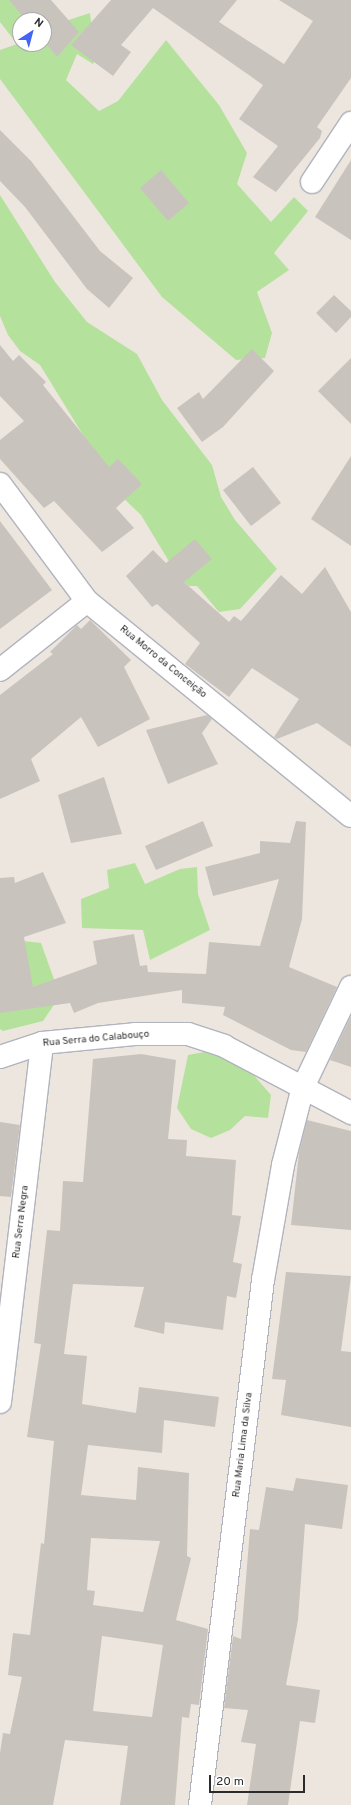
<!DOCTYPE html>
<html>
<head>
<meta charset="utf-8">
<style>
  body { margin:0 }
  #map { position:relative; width:351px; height:1805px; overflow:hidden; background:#ede6de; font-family:Overpass,sans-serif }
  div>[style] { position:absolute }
  .green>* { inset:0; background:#b4e29c }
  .building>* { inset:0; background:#c8c3bd }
  .roads { filter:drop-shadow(1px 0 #b1b4be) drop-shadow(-1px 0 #b1b4be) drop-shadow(0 1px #b1b4be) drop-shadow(0 -1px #b1b4be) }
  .minor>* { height:22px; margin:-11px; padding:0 11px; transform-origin:11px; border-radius:11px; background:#fff }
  span { translate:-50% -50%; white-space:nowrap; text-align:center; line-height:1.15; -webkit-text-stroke:3px #fff; paint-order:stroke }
  .street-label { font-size:10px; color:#2b2b2b }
  .north { position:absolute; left:12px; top:12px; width:40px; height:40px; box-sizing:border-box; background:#fff; border:1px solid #aaa; border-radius:50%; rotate:36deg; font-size:11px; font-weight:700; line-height:16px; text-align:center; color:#2b2b2b }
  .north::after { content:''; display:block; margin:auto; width:14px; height:18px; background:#4364f5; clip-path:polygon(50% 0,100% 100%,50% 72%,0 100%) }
  .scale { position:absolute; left:209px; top:1775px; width:96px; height:18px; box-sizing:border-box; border:2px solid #2b2b2b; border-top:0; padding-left:5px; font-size:12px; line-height:14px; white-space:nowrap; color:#2b2b2b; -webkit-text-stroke:3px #fff; paint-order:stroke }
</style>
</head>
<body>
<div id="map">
  <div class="green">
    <div style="clip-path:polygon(0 0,14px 0,28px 20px,20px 20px,20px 44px,44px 44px,44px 28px,90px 13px,93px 38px,105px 45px,93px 64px,77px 54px,66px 80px,99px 111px,118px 101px,166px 40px,219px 105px,247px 153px,237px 184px,271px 222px,294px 197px,308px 211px,274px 253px,289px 270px,257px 292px,272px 333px,265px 358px,236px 360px,162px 297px,0 79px,0 50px,17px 44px,0 22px)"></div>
    <div style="clip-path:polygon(0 195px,55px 282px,87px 322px,137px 354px,162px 400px,212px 465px,221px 497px,235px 520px,277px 569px,240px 609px,219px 612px,197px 586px,189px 586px,179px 578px,141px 515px,120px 495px,40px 365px,20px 351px,8px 335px,0 316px)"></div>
    <div style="clip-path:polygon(135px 863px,145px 884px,180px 869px,197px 867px,198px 894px,210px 930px,150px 960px,143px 930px,82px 928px,81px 899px,109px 888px,107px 870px)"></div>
    <div style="clip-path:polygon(15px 940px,41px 943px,60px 996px,43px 1021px,3px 1031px,0 1029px,0 956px)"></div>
    <div style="clip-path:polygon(215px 1050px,250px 1071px,271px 1095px,268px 1118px,245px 1116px,230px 1130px,211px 1138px,191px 1129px,177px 1108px,188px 1055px)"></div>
  </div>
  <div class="building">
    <div style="clip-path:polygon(9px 0,51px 0,79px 32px,57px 57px,44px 41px,44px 20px,26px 20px)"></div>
    <div style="clip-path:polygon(111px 0,237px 0,219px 22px,284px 64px,313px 21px,279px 0,351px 0,351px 78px,317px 127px,322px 131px,320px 138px,276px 192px,253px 177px,278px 146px,239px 119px,263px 85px,153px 8px,121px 45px,131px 52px,113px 76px,71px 45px)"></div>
    <div style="clip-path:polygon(0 130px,31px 161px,100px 251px,133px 278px,109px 308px,87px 289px,25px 207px,0 181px)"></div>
    <div style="clip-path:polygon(351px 160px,351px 240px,315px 217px)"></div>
    <div style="clip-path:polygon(161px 170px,189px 203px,168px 221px,140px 188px)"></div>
    <div style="clip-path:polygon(334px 295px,351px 311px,351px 317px,336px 333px,316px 313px)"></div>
    <div style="clip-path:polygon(0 345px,13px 361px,19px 355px,46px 382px,43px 385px,109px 467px,118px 459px,142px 484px,116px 508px,134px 528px,102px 552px,54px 501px,44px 508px,0 459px,0 440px,24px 421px,0 396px)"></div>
    <div style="clip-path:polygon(252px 349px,274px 371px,223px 427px,202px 442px,177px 408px,199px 392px,203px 399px)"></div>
    <div style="clip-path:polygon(351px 358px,351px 424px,318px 391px)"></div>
    <div style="clip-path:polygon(351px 456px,351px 546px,311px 519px)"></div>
    <div style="clip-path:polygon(253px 467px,281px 503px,251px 526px,223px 490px)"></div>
    <div style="clip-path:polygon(0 521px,52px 590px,0 629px)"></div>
    <div style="clip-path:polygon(195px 539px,212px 559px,184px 582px,229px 622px,234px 616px,241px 621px,281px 575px,302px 594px,325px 567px,351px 612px,351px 747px,317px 723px,277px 739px,274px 737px,299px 699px,252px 668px,229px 697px,185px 664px,200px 643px,157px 604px,152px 607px,126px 576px,153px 550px,166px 563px)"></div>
    <div style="clip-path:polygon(90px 620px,131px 660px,124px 667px,150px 719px,98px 747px,81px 717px,31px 759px,40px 781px,0 799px,0 695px,53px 654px,50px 652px,77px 625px,81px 629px)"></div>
    <div style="clip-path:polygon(207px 715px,212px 719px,202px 733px,218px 764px,168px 784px,146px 730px)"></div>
    <div style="clip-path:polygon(104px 777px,122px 834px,71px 843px,58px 795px)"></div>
    <div style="clip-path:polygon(203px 821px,213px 846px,156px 870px,145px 846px)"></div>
    <div style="clip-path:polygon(296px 821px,306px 822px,302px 919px,289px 967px,337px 987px,306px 1052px,291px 1050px,223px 1015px,225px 1007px,182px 1003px,182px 990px,98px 1003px,74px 1013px,70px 1003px,0 1013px,0 878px,14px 877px,15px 883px,43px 872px,66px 923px,24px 937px,33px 987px,97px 964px,93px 941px,134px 934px,140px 966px,147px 965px,148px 972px,206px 974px,209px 942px,260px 946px,279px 879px,213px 896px,205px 867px,260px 853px,260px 841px,290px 843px)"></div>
    <div style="clip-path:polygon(351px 1016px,351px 1067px,330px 1060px)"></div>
    <div style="clip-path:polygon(evenodd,141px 1054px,176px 1060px,168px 1139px,187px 1140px,186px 1156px,236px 1160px,232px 1215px,241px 1216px,233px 1262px,242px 1264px,236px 1298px,227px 1296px,223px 1330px,165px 1322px,164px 1334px,134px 1327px,144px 1287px,73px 1284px,64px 1354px,87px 1356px,82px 1404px,136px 1413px,139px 1387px,219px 1397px,215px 1427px,164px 1420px,162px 1453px,88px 1445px,81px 1495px,136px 1500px,138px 1467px,189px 1473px,187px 1556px,191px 1558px,176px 1620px,208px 1629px,199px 1705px,191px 1704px,189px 1718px,182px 1717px,175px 1805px,120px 1805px,128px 1746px,65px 1740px,53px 1805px,0 1805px,0 1753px,3px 1733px,10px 1734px,22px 1677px,8px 1675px,13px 1633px,30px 1635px,41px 1543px,44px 1544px,54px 1441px,27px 1437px,41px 1344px,34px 1343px,47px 1230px,60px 1231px,63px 1181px,83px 1182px,93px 1059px,141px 1054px,91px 1538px,160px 1541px,143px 1612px,93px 1605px,95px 1591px,87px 1590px,91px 1538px,141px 1054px,102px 1636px,163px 1645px,152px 1717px,93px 1711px,102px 1636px)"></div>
    <div style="clip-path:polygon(307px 1120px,351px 1131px,351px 1230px,291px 1225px,299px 1153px)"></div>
    <div style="clip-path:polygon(0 1122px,20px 1125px,11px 1197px,0 1196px)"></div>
    <div style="clip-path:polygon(286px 1272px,351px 1276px,341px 1351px,351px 1352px,351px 1427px,281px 1415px,286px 1380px,272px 1379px)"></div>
    <div style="clip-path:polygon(296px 1478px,348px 1485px,342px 1529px,305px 1524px,298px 1620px,286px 1685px,320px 1690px,315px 1723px,300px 1721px,288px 1805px,247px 1805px,256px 1744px,241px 1742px,248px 1710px,224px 1708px,233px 1636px,241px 1639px,250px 1529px,259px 1530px,266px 1487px,293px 1491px)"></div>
  </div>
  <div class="roads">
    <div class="minor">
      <div style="left:312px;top:182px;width:71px;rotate:-56.5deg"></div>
      <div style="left:0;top:484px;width:146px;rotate:53.4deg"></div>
      <div style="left:87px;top:601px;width:340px;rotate:39.2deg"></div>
      <div style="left:0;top:670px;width:111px;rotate:-38.4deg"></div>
      <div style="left:0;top:1057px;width:44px;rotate:-18.4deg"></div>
      <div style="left:42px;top:1043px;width:93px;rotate:-5.5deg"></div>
      <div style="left:135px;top:1034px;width:53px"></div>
      <div style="left:188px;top:1034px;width:38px;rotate:18deg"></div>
      <div style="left:224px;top:1046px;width:144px;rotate:27.8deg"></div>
      <div style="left:0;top:1402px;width:361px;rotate:-83.3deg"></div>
      <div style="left:200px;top:1805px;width:529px;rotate:-83.16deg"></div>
      <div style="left:263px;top:1280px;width:117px;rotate:-80.1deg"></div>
      <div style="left:283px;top:1165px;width:81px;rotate:-75.6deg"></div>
      <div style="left:303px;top:1087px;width:111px;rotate:-64.4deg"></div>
    </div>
  </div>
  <div class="street-label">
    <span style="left:163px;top:662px;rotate:39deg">Rua Morro da Conceição</span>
    <span style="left:96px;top:1039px;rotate:-5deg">Rua Serra do Calabouço</span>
    <span style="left:21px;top:1222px;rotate:-83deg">Rua Serra Negra</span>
    <span style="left:243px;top:1445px;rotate:-83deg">Rua Maria Lima da Silva</span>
  </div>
  <div class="north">N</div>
  <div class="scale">20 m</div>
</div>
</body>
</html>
